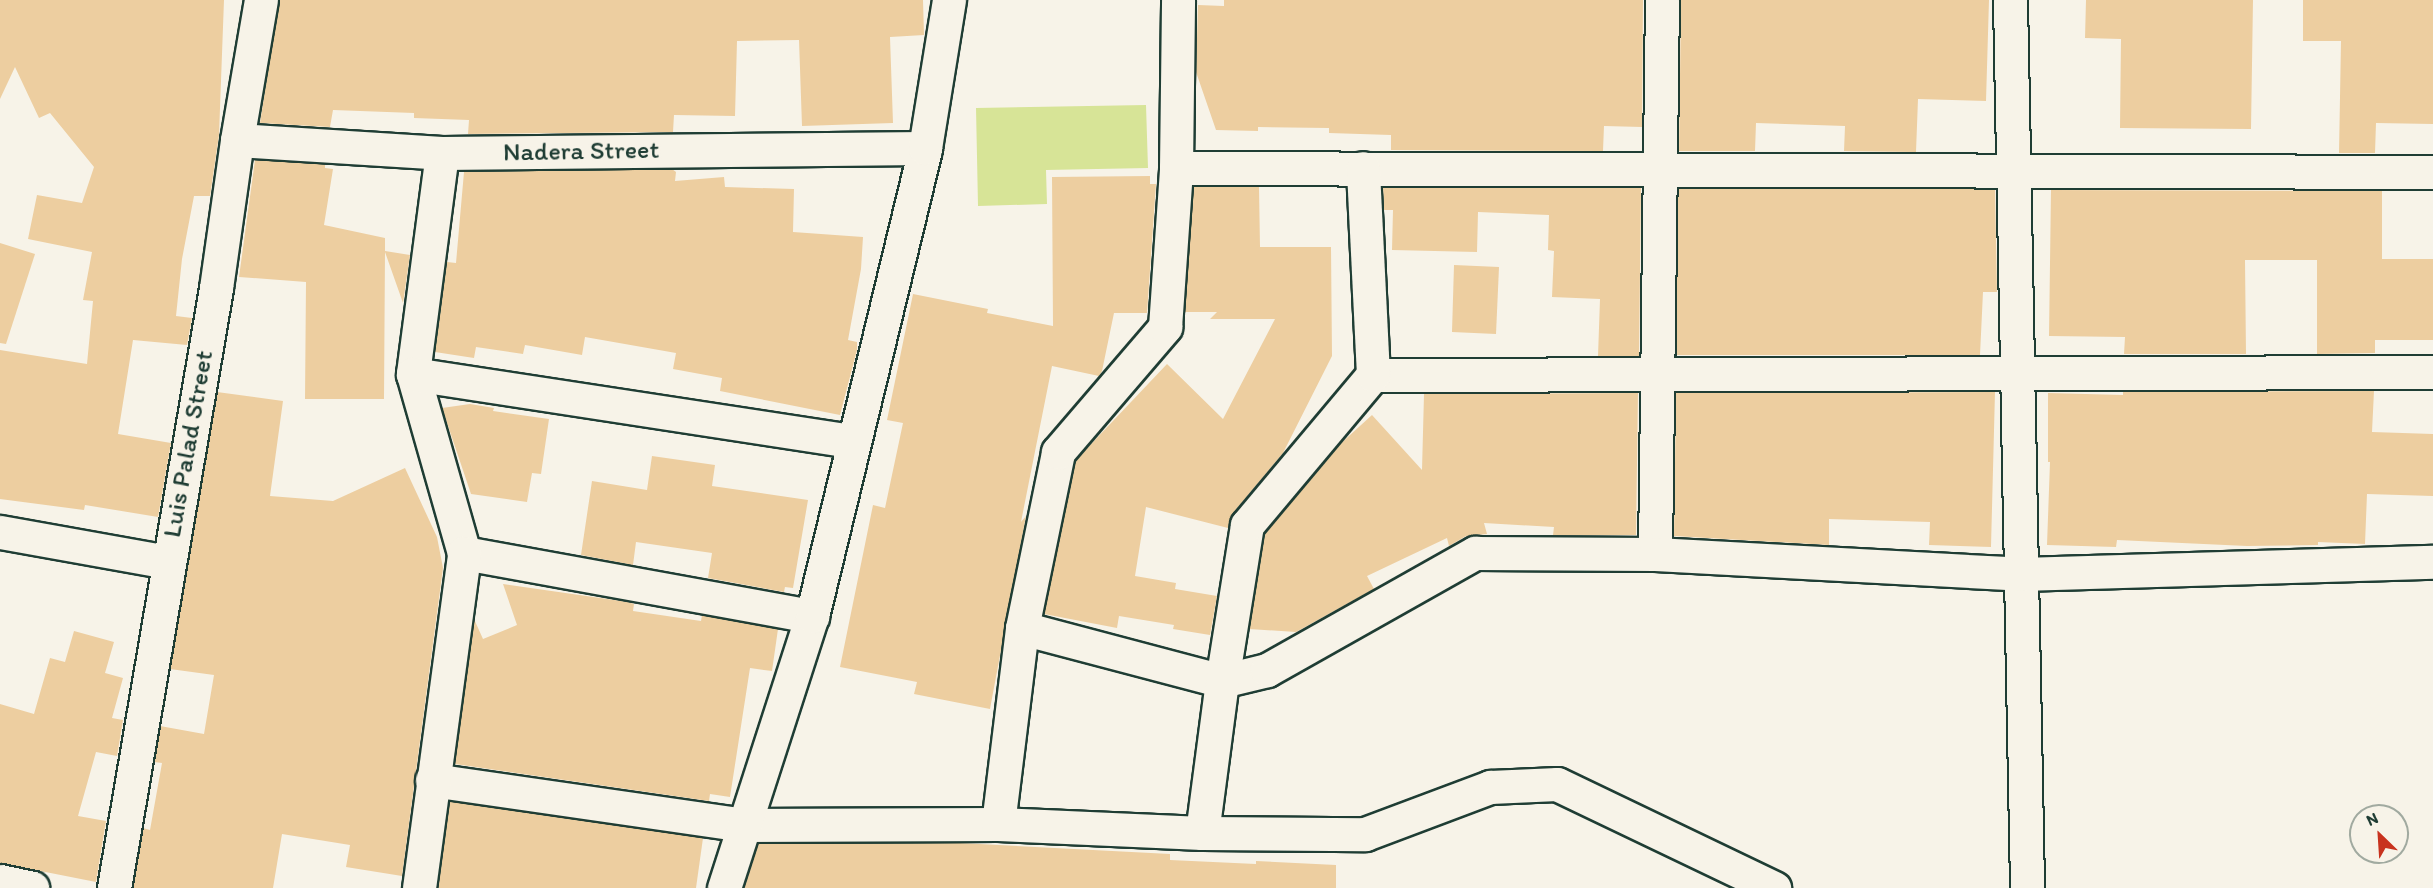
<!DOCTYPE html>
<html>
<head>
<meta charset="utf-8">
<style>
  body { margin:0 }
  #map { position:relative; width:2433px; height:888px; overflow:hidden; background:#f7f3e8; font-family:Itim,sans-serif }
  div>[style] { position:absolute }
  .green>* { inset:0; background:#d7e497 }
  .building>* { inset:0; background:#edcea0 }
  .roads { filter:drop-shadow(2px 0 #1f3d34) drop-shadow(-2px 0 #1f3d34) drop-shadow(0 2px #1f3d34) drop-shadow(0 -2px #1f3d34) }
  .minor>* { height:33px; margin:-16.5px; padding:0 16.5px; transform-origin:16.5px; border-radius:16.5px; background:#f7f3e8 }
  .major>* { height:33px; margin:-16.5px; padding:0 16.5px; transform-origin:16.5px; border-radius:16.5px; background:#f7f3e8 }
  span { translate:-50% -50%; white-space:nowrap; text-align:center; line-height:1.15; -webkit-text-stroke:5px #f7f3e8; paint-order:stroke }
  .street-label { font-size:26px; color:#1f3d34 }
  .north { position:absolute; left:2349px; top:804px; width:60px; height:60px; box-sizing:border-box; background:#f7f3e8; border:2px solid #a1aaa0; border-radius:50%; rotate:335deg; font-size:16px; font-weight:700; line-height:24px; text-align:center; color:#1f3d34 }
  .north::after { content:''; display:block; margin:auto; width:21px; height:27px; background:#c8321e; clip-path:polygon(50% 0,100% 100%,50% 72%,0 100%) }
</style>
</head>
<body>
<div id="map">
  <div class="green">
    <div style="clip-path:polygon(1146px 105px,1148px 168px,1046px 170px,1047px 204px,978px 206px,976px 108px)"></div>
  </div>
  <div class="building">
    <div style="clip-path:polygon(0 0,224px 0,219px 135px,210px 196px,194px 196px,182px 259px,176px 316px,192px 318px,187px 345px,133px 340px,118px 434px,171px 443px,158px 517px,85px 505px,84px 510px,0 499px,0 350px,87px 364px,93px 301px,83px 300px,92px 252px,28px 239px,37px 195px,82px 203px,94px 167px,50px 113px,39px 118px,15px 67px,0 99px)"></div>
    <div style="clip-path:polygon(279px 0,923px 0,924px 35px,890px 37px,893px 123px,802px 126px,799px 40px,737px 41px,735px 116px,674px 115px,673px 132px,468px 134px,469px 120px,414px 118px,414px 113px,333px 110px,330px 127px,260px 123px)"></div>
    <div style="clip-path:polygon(1224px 0,1643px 0,1642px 127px,1604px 126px,1603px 151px,1391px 150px,1391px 135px,1329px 133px,1329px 128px,1258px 127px,1258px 131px,1216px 130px,1196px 72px,1198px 5px,1224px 6px)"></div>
    <div style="clip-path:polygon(1681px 0,1989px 0,1986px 101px,1918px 99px,1916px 152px,1844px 151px,1845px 126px,1756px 123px,1755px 151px,1679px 151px)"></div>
    <div style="clip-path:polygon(2086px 0,2253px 0,2251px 129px,2120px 128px,2121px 39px,2085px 38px)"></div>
    <div style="clip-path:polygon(2303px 0,2433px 0,2433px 124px,2376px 123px,2375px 153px,2339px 153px,2341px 41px,2303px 41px)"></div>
    <div style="clip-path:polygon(255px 160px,325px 164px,325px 168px,333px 169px,324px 225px,385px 238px,385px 251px,410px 255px,403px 303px,385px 252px,384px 399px,305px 399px,306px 282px,239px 277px)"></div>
    <div style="clip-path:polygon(672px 169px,676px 172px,675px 181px,724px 177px,725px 187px,794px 189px,793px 232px,863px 237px,861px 269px,848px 340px,857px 342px,857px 350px,840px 415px,720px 391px,722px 378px,673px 369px,676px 353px,585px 337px,582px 355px,525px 345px,523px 354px,476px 347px,474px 358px,435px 352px,447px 262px,456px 263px,464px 172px)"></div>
    <div style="clip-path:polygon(1150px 176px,1150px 184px,1156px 184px,1147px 313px,1114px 313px,1102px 371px,1099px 376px,1052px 366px,1021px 522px,1026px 516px,990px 709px,914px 694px,917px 682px,840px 667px,873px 505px,885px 508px,903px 423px,887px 420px,913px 294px,988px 309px,987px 313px,1053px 326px,1052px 177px)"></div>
    <div style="clip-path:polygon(1193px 187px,1259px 187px,1260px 247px,1331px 247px,1332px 356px,1283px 453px,1233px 513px,1228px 528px,1146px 507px,1135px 576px,1176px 583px,1175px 589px,1217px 596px,1210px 635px,1173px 629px,1174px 625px,1119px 616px,1117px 628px,1044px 614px,1075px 461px,1167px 364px,1223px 419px,1275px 319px,1210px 319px,1217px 312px,1185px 312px)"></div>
    <div style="clip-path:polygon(1383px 187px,1641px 188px,1639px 356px,1598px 356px,1600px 299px,1552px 297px,1554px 251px,1548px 250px,1549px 215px,1478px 212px,1477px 252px,1392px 250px,1393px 210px,1384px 210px)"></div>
    <div style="clip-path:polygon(1678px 188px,1995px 189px,1997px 292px,1983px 292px,1980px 355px,1676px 355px)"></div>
    <div style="clip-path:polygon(2051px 190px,2382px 191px,2382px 259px,2433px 259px,2433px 340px,2375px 340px,2375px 353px,2317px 354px,2317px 260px,2245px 260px,2246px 354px,2124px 354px,2125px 337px,2049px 336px)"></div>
    <div style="clip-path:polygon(0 243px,35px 254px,6px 344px,0 343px)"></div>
    <div style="clip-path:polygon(1454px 265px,1499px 267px,1496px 334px,1452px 332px)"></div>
    <div style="clip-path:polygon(2374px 391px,2372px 432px,2433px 434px,2433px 496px,2367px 494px,2365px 544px,2318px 542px,2318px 545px,2247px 546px,2117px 540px,2116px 547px,2047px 545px,2050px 462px,2048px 462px,2048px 393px,2123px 395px,2123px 392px)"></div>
    <div style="clip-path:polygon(217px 392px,283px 401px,270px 496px,333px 501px,405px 468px,437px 537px,443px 568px,402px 876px,346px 867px,350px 845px,282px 834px,273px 888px,133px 888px,143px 828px,150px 830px,162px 763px,154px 762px,160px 726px,204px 734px,214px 675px,170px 669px)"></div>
    <div style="clip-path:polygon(1995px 392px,1991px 547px,1929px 545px,1930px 522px,1829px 519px,1829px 545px,1674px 536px,1676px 393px)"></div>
    <div style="clip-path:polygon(1638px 393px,1636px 535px,1553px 535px,1554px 527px,1484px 523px,1487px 534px,1466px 536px,1449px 546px,1447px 538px,1367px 576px,1374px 589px,1296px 632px,1249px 629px,1265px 533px,1338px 446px,1372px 415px,1422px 470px,1424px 394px)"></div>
    <div style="clip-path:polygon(470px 404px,494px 408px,493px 411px,549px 419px,541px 474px,532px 473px,527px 502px,471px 494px,442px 408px)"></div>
    <div style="clip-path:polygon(652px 456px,715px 465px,712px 486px,808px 500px,793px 588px,785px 587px,784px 592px,708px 578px,712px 553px,636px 542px,633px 565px,581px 555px,592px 481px,647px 490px)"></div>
    <div style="clip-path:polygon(503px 584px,628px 602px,634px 604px,633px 611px,701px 621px,702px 615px,778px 629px,772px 671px,750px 668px,730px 797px,710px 794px,709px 801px,455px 764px,474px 619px,483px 639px,517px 625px)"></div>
    <div style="clip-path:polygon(74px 631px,114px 642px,105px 673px,123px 678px,112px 718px,123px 720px,117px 756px,96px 752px,78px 816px,106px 821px,96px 882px,0 863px,0 704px,34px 714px,50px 658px,65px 662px)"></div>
    <div style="clip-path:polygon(450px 801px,703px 838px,696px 888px,438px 888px)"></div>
    <div style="clip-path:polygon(960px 843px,1170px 854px,1170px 860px,1256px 864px,1256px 861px,1336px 865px,1336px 888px,744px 888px,758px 844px)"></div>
  </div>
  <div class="roads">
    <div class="minor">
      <div style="left:2010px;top:0;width:888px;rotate:88.9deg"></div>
      <div style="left:237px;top:140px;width:205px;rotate:3.6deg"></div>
      <div style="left:442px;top:153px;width:483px;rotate:-0.6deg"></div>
      <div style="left:442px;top:153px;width:223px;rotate:97.5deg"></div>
      <div style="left:413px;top:374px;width:186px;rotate:74.1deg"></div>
      <div style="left:464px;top:553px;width:354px;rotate:10.3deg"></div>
      <div style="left:1176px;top:168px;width:1257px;rotate:0.18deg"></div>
      <div style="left:413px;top:374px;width:444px;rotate:8.7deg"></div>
      <div style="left:1373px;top:375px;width:1060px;rotate:-0.16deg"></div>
      <div style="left:0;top:532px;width:171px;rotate:10.1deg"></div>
      <div style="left:1655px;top:554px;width:554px;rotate:-89.28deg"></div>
      <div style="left:1022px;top:628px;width:207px;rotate:14.8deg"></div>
      <div style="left:1222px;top:681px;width:46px;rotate:-13.7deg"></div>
      <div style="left:1267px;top:670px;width:239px;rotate:-29.4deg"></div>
      <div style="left:1475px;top:553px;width:180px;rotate:0.3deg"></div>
      <div style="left:1655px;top:554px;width:367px;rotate:3.1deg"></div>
      <div style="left:2021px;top:574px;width:412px;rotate:-1.7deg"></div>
      <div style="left:432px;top:780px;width:314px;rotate:8.2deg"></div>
      <div style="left:743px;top:825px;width:255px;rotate:-0.2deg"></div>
      <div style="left:998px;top:824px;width:204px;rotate:2.5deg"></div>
      <div style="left:1202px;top:833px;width:163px;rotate:0.4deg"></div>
      <div style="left:1365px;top:834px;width:134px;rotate:-20.6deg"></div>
      <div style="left:1490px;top:787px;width:67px;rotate:-2.6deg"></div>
      <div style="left:1557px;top:784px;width:241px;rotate:25.6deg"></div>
      <div style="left:998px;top:824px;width:197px;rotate:-83deg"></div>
      <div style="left:1022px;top:628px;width:180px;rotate:-78.4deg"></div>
      <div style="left:1058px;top:452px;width:165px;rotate:-49.4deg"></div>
      <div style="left:1165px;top:327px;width:159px;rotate:-86deg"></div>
      <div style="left:1176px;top:168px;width:168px;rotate:-89.3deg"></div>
      <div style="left:1202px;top:833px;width:153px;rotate:-82.5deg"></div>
      <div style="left:1222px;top:681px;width:158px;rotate:-80.9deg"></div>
      <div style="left:1247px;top:525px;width:196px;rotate:-50deg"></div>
      <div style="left:1373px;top:375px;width:207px;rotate:-92.8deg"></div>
      <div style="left:419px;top:888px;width:338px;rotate:-82.3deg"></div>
      <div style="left:724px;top:888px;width:286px;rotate:-72.1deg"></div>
      <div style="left:812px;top:616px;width:481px;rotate:-76.4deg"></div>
      <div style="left:925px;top:148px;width:150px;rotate:-80.8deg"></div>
    </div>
    <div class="major">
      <div style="left:0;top:881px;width:33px;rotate:12deg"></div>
      <div style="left:114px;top:888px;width:609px;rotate:-80.35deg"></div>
      <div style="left:216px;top:288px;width:149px;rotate:-81.9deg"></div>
      <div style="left:237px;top:140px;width:142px;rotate:-80.3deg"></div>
    </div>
  </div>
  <div class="street-label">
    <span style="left:581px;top:151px;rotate:-1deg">Nadera Street</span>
    <span style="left:188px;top:444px;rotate:-80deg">Luis Palad Street</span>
  </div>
  <div class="north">N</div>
</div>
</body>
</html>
